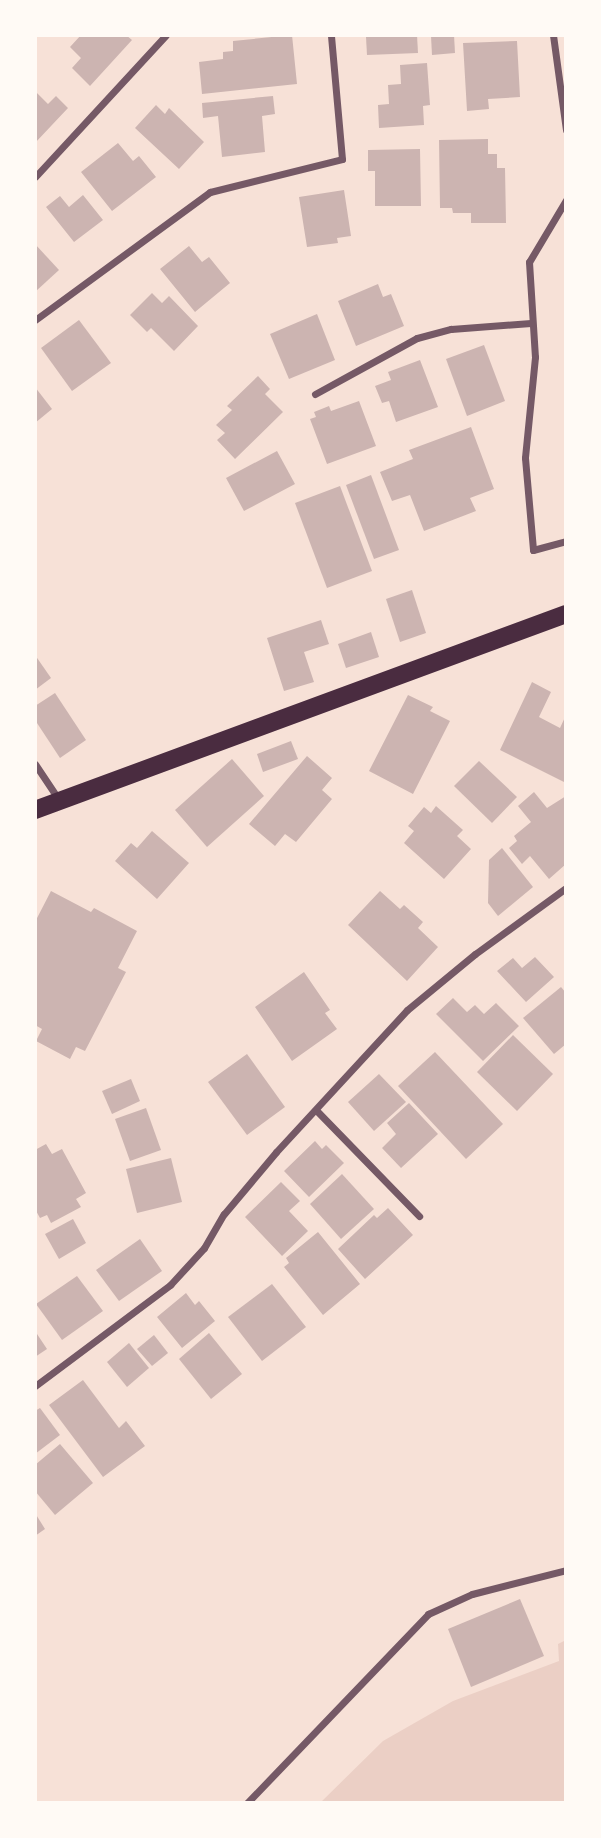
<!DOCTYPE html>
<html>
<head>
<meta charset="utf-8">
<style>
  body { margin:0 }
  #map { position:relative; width:601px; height:1838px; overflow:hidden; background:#f7e1d7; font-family:Roboto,sans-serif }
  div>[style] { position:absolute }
  .green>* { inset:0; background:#ebcfc5 }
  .building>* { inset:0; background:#ccb4b1 }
  .minor>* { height:7px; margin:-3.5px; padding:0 3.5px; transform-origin:3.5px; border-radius:3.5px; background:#755966 }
  .primary>* { height:18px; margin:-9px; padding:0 9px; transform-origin:9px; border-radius:9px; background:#4a2c40 }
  span { translate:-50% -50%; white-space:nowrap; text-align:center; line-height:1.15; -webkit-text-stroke:5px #fffaf5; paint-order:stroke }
  .frame { position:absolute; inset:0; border:37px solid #fffaf5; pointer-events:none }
</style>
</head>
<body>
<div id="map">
  <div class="green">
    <div style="clip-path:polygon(566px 1640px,566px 1803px,320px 1803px,383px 1741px,453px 1701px,559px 1661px,558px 1644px)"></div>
  </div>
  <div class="building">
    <div style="clip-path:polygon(81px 35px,126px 35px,132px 40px,90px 86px,72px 68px,81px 58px,70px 47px)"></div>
    <div style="clip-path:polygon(292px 35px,297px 84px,202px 94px,199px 62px,223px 59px,223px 52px,233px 51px,233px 41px)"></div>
    <div style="clip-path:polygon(380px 35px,417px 35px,418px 53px,367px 55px,366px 37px)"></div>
    <div style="clip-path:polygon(454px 35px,455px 53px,432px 55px,431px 36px)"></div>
    <div style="clip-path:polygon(517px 41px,520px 97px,488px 99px,489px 109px,467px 111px,463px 43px)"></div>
    <div style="clip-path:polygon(427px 63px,430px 105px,423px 106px,424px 125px,379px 128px,378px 105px,389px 104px,388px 85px,401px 84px,400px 65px)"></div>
    <div style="clip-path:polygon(35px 91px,48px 104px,56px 96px,68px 108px,35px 143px)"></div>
    <div style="clip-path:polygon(273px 96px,275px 114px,262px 116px,265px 152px,222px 157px,218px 116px,203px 118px,202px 103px)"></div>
    <div style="clip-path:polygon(156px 105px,165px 114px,169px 108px,204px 142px,179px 169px,135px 128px)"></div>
    <div style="clip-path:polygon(488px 139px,488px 154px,497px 154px,497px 168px,505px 168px,506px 223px,471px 223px,471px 213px,453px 213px,452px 208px,440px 208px,439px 140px)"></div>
    <div style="clip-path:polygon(118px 143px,133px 161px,139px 156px,156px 177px,112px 211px,81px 172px)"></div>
    <div style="clip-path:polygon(420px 149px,421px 206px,375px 206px,375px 171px,368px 171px,368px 150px)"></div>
    <div style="clip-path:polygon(344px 190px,351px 236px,337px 238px,338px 243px,307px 247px,299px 197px)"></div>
    <div style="clip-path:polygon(83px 195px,103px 220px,74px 242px,46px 207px,60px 196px,69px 207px)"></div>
    <div style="clip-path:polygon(35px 244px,59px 270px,35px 292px)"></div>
    <div style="clip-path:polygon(189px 246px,202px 262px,209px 257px,230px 283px,195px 312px,160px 269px)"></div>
    <div style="clip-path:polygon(378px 284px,383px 297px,391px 294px,404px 326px,356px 346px,338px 301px)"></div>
    <div style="clip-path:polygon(152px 293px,162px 303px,169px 296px,198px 326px,174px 351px,151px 328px,147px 332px,130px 315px)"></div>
    <div style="clip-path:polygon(317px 314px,335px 360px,289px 379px,270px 334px)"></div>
    <div style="clip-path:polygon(79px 320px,111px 363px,72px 391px,41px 348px)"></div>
    <div style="clip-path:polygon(484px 345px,505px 401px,467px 416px,446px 359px)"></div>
    <div style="clip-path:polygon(420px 360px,438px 407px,396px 422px,389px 401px,382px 403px,375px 386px,391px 380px,388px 372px)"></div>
    <div style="clip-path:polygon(258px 376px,270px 389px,265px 394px,283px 412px,235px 459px,217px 440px,225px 433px,216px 425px,232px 410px,227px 406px)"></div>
    <div style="clip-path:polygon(35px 387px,52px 409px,35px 423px)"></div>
    <div style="clip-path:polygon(359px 401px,376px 446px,327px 464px,310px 419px,316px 417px,314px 412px,329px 406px,331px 411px)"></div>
    <div style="clip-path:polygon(471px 427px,494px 489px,470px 498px,476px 511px,424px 531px,410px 495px,392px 501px,380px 472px,413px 459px,409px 450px)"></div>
    <div style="clip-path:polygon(277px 451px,295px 484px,244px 511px,226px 478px)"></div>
    <div style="clip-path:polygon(371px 475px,399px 550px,374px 559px,346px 485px)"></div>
    <div style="clip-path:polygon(340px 486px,372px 571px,327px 588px,295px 503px)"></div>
    <div style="clip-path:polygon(412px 590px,426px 633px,400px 642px,386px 599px)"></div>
    <div style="clip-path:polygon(321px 620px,329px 644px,304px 652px,314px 682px,284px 691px,267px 638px)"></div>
    <div style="clip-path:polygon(371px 632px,379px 657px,346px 668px,338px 644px)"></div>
    <div style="clip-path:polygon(35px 655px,51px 678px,35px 690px)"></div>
    <div style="clip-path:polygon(532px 682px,551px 692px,539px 717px,560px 728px,566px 715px,566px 783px,500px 750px)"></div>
    <div style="clip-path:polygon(55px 693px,86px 740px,60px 758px,35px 720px,35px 706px)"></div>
    <div style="clip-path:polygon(408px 695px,433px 707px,430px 711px,450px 721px,413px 794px,369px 771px)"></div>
    <div style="clip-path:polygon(291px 741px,298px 759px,263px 772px,257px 754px)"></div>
    <div style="clip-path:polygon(307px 756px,332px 778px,322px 790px,332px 799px,296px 842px,285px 834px,275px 846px,249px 824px)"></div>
    <div style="clip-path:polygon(232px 759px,264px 796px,207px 847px,175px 810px)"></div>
    <div style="clip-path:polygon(479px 761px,517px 797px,492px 823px,454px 786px)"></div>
    <div style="clip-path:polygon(534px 792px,547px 808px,566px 796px,566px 864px,549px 879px,530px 856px,522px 864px,509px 848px,517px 841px,514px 836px,531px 822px,518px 806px)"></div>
    <div style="clip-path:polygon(436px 806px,463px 830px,457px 836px,471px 849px,444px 879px,404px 843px,414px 831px,408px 826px,424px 807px,431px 813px)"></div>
    <div style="clip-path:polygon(152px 831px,189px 863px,157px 899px,115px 861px,131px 843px,137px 848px)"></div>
    <div style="clip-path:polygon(502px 848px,533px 887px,498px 916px,488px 903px,489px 860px)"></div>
    <div style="clip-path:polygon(51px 891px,91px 912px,94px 908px,137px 931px,118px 968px,126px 972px,85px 1051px,76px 1047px,70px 1059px,36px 1041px,42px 1029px,35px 1025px,35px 922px)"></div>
    <div style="clip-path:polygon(380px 891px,400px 909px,404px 905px,423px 922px,418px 928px,438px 947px,407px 981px,348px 925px)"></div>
    <div style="clip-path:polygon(535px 957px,554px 977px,526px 1002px,497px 971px,513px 958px,522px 968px)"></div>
    <div style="clip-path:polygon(304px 972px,330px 1010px,325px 1013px,337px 1029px,292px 1061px,255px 1007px)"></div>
    <div style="clip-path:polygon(561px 987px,566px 993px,566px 1044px,554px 1054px,523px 1018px)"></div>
    <div style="clip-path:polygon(453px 998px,467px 1012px,475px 1005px,484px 1014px,496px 1003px,519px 1026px,483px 1061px,436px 1014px)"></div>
    <div style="clip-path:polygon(513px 1035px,553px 1074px,517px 1111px,477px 1072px)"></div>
    <div style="clip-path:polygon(435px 1052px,503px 1124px,466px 1159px,398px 1086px)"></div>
    <div style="clip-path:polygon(247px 1054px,285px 1107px,247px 1135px,208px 1082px)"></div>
    <div style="clip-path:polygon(379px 1074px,406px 1102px,374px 1131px,348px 1102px)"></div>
    <div style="clip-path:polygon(131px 1079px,140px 1101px,112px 1114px,102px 1091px)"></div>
    <div style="clip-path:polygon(409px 1103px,438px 1134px,401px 1168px,382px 1148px,396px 1134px,387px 1123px)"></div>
    <div style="clip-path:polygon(146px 1108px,161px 1150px,130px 1161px,115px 1119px)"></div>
    <div style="clip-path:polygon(315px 1141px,322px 1149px,326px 1145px,344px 1163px,309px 1197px,284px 1171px)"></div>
    <div style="clip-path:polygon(46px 1144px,52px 1154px,62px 1149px,86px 1193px,76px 1199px,81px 1207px,51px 1223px,47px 1215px,40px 1218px,35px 1209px,35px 1150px)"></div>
    <div style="clip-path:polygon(171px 1158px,182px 1202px,137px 1213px,126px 1169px)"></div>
    <div style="clip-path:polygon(342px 1174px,374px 1209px,341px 1239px,310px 1204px)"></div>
    <div style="clip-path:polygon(281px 1182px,300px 1201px,289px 1211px,308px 1231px,282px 1256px,245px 1217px)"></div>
    <div style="clip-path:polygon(388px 1208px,413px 1235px,365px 1279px,338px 1249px,374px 1215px,377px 1218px)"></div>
    <div style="clip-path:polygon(73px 1219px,86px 1243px,59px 1259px,45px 1234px)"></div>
    <div style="clip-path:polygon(318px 1232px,360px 1284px,323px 1315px,284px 1267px,289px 1263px,286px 1258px)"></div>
    <div style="clip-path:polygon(140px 1239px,162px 1271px,119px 1301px,96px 1270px)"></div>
    <div style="clip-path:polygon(77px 1276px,103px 1311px,62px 1340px,36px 1304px)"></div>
    <div style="clip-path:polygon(272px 1284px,306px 1327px,262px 1361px,228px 1317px)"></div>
    <div style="clip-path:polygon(186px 1293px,195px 1305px,199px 1301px,215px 1321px,182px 1348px,157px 1317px)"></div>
    <div style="clip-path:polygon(35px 1331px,47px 1349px,35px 1357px)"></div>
    <div style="clip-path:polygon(209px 1333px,242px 1374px,211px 1399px,179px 1359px)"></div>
    <div style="clip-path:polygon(154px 1335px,168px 1353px,152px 1366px,137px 1349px)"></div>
    <div style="clip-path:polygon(129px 1343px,149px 1368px,127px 1387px,107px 1362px)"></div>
    <div style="clip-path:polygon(83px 1380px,119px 1428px,126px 1421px,145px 1446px,103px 1477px,49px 1405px)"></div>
    <div style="clip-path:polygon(40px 1408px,60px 1435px,35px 1454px,35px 1411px)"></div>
    <div style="clip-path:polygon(60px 1444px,93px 1483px,55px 1515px,35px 1491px,35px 1465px)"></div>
    <div style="clip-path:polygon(35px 1513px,45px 1529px,35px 1536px)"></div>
    <div style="clip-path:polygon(520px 1599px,544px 1656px,471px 1687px,448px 1629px)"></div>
  </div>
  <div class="minor">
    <div style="left:553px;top:35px;width:96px;rotate:82.2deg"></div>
    <div style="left:35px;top:177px;width:193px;rotate:-47.3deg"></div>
    <div style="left:566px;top:200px;width:72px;rotate:120.8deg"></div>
    <div style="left:529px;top:262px;width:95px;rotate:86.4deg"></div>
    <div style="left:535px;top:357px;width:101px;rotate:95.7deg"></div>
    <div style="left:525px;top:458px;width:92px;rotate:85deg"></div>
    <div style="left:533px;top:550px;width:34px;rotate:-15deg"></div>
    <div style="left:35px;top:320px;width:217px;rotate:-36.2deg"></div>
    <div style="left:210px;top:192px;width:136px;rotate:-14deg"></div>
    <div style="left:342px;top:159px;width:124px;rotate:-95.1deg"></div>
    <div style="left:315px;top:394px;width:116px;rotate:-28.8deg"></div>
    <div style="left:417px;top:338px;width:35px;rotate:-15deg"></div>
    <div style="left:451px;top:329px;width:80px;rotate:-4.3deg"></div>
    <div style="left:35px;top:764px;width:43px;rotate:56.3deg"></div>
    <div style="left:316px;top:1110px;width:148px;rotate:45.8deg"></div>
    <div style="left:35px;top:1386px;width:169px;rotate:-36.8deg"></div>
    <div style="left:170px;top:1285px;width:50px;rotate:-47.4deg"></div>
    <div style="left:204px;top:1248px;width:39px;rotate:-60deg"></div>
    <div style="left:224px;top:1214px;width:81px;rotate:-50deg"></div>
    <div style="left:276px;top:1152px;width:193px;rotate:-47.3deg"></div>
    <div style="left:407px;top:1010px;width:88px;rotate:-39.5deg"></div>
    <div style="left:475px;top:954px;width:112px;rotate:-36deg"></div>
    <div style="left:247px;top:1803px;width:262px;rotate:-46.2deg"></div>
    <div style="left:428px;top:1614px;width:48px;rotate:-24.4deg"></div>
    <div style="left:472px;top:1594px;width:97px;rotate:-14.3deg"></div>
  </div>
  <div class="primary">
    <div style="left:35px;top:810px;width:566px;rotate:-20.26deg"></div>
  </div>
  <div class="frame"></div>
</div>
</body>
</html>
